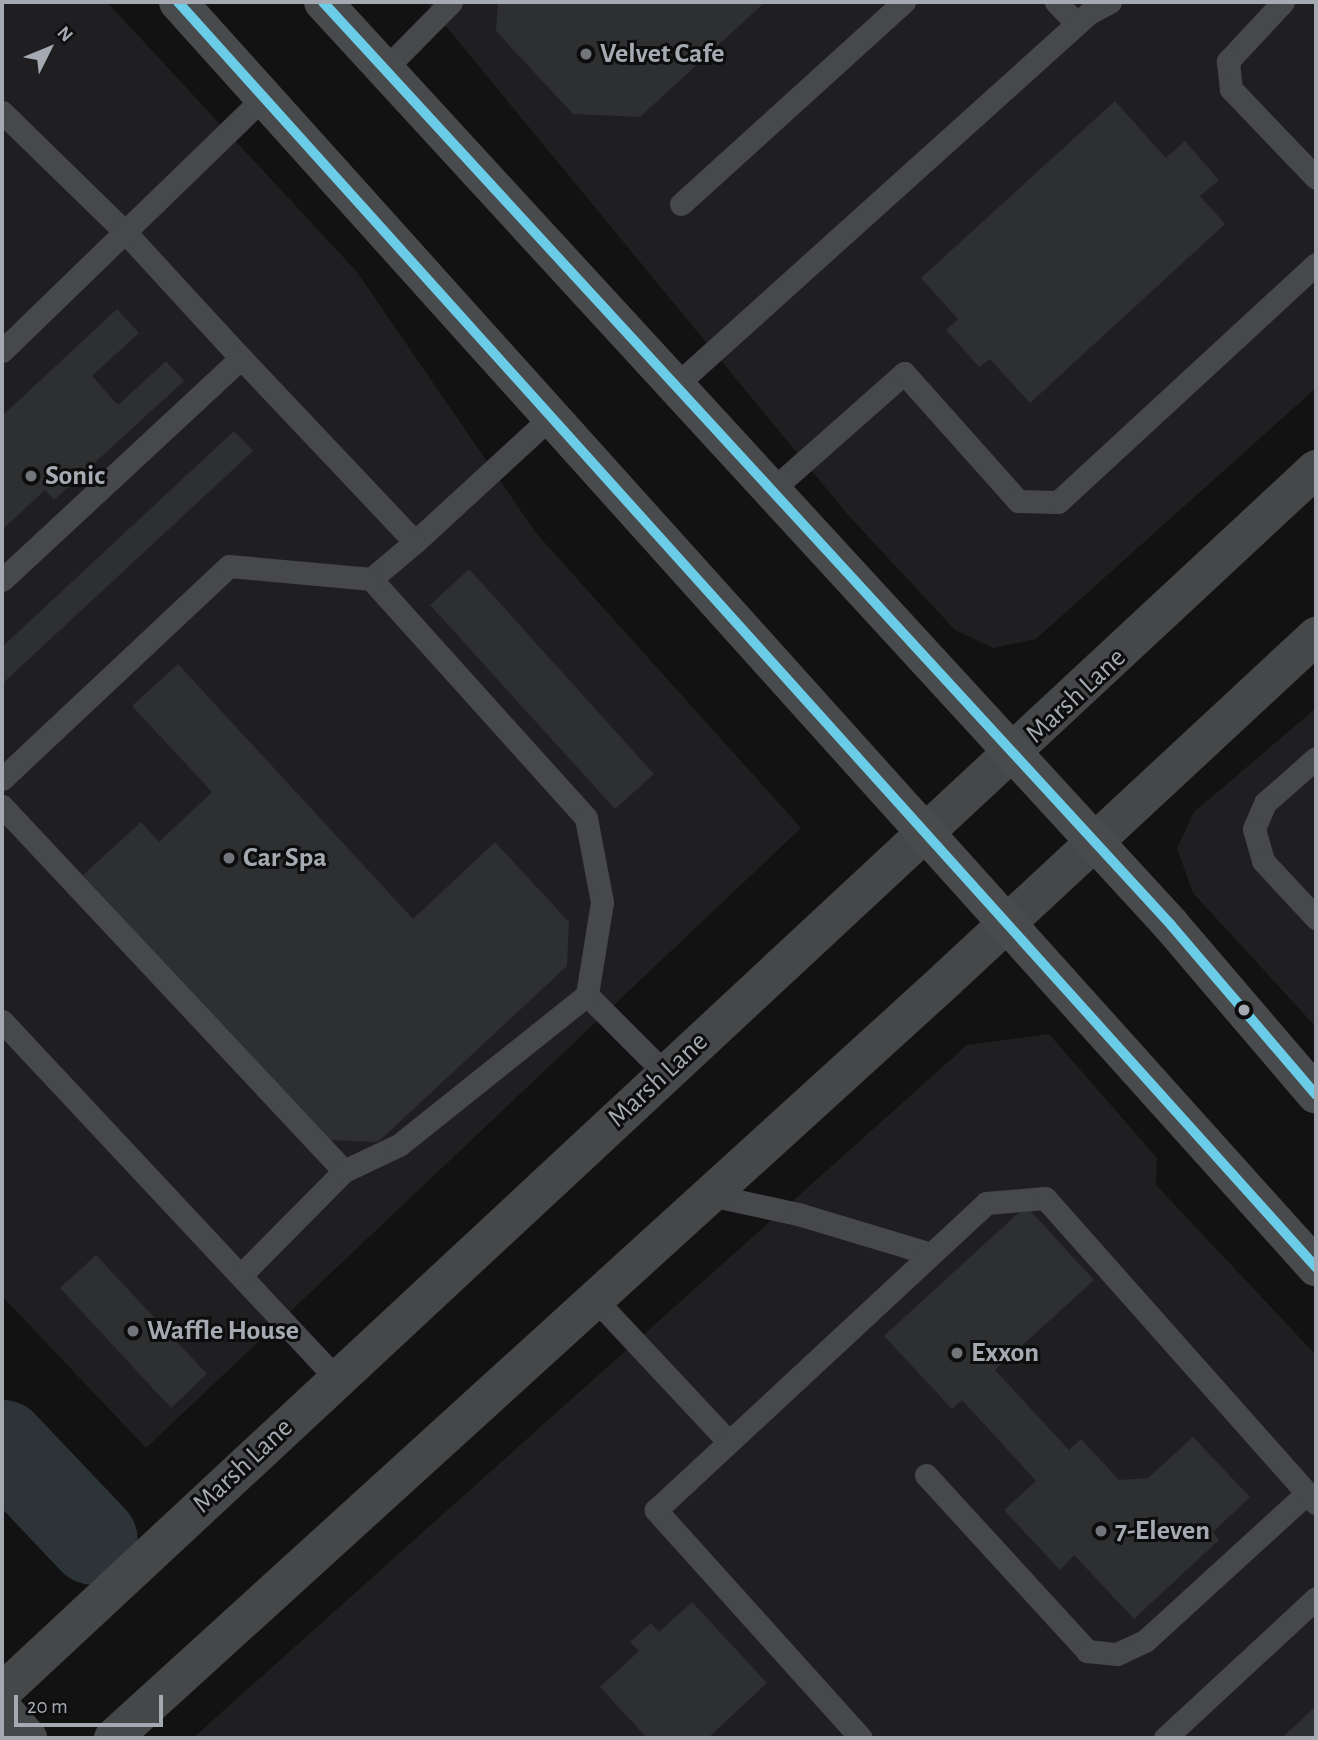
<!DOCTYPE html>
<html>
<head>
<meta charset="utf-8">
<style>
  body { margin:0 }
  #map { position:relative; width:1318px; height:1740px; overflow:hidden; background:#121213; font-family:"Alegreya Sans",sans-serif }
  div>[style] { position:absolute }
  .built>* { inset:0; background:#1f1f21 }
  .river>* { height:89px; margin:-44.5px; padding:0 44.5px; transform-origin:44.5px; border-radius:44.5px; background:#2c3438 }
  .building>* { inset:0; background:#2e2f30 }
  .service>* { height:23px; margin:-11.5px; padding:0 11.5px; transform-origin:11.5px; border-radius:11.5px; background:#47484b }
  .secondary>* { height:38px; margin:-19px; padding:0 19px; transform-origin:19px; border-radius:19px; background:#454749 }
  .primary>* { height:38px; margin:-19px; padding:0 19px; transform-origin:19px; border-radius:19px; background:#494a4c }
  .bus-1>* { height:10px; margin:-5px; padding:0 5px; transform-origin:5px; border-radius:5px; background:#6bcce7 }
  .dots>* { width:19px; height:19px; translate:-50% -50%; box-sizing:border-box; border:4px solid #0d0d0e; border-radius:50% }
  span { translate:-50% -50%; white-space:nowrap; text-align:center; line-height:1.15; -webkit-text-stroke:6px #0d0d0e; paint-order:stroke }
  .poi-label { font-size:28px; color:#a5aab2; font-weight:700 }
  .left { translate:0 -50%; text-align:left }
  .street-label { font-size:28px; color:#a5aab2 }
  .frame { position:absolute; inset:0; border:4px solid #a5aab2; pointer-events:none }
  .north { position:absolute; left:14px; top:14px; width:70px; height:70px; -webkit-text-stroke:5px #0d0d0e; paint-order:stroke; rotate:47deg; font-size:19px; font-weight:700; line-height:28px; text-align:center; color:#a5aab2 }
  .north::after { content:''; display:block; margin:auto; width:24px; height:32px; background:#a5aab2; clip-path:polygon(50% 0,100% 100%,50% 72%,0 100%) }
  .scale { position:absolute; left:14px; top:1695px; width:149px; height:32px; box-sizing:border-box; border:4px solid #a5aab2; border-top:0; padding-left:9px; font-size:21px; line-height:24px; white-space:nowrap; color:#a5aab2; -webkit-text-stroke:5px #0d0d0e; paint-order:stroke }
</style>
</head>
<body>
<div id="map">
  <div class="built">
    <div style="clip-path:polygon(2px 2px,107px 2px,357px 272px,536px 533px,801px 828px,146px 1448px,2px 1296px)"></div>
    <div style="clip-path:polygon(426px 2px,1316px 2px,1316px 388px,1036px 639px,993px 648px,955px 630px,849px 516px)"></div>
    <div style="clip-path:polygon(1316px 708px,1316px 1027px,1193px 893px,1177px 848px,1194px 812px)"></div>
    <div style="clip-path:polygon(1049px 1034px,1157px 1158px,1156px 1185px,1316px 1355px,1316px 1738px,193px 1738px,967px 1045px)"></div>
  </div>
  <div class="river">
    <div style="left:2px;top:1444px;width:132px;rotate:46.5deg"></div>
  </div>
  <div class="building">
    <div style="clip-path:polygon(498px 2px,765px 2px,640px 117px,573px 114px,496px 31px)"></div>
    <div style="clip-path:polygon(1115px 101px,1166px 158px,1185px 141px,1219px 180px,1200px 196px,1225px 224px,1030px 403px,990px 359px,979px 367px,946px 330px,958px 319px,921px 278px)"></div>
    <div style="clip-path:polygon(117px 309px,139px 333px,92px 376px,118px 405px,166px 361px,184px 381px,54px 500px,45px 490px,2px 530px,2px 416px)"></div>
    <div style="clip-path:polygon(234px 431px,253px 451px,2px 684px,2px 647px)"></div>
    <div style="clip-path:polygon(469px 569px,654px 774px,615px 809px,430px 605px)"></div>
    <div style="clip-path:polygon(178px 664px,413px 919px,495px 842px,569px 922px,567px 966px,378px 1142px,327px 1140px,83px 875px,141px 822px,159px 842px,212px 792px,132px 706px)"></div>
    <div style="clip-path:polygon(1026px 1206px,1094px 1280px,995px 1370px,1069px 1450px,1081px 1439px,1119px 1480px,1148px 1478px,1193px 1437px,1250px 1497px,1213px 1532px,1219px 1540px,1134px 1619px,1074px 1555px,1060px 1570px,1004px 1510px,1036px 1481px,962px 1400px,952px 1409px,884px 1336px)"></div>
    <div style="clip-path:polygon(96px 1255px,207px 1374px,171px 1408px,60px 1288px)"></div>
    <div style="clip-path:polygon(692px 1602px,767px 1683px,708px 1738px,647px 1738px,600px 1687px,639px 1651px,630px 1642px,651px 1623px,659px 1632px)"></div>
    <div style="clip-path:polygon(1316px 1706px,1316px 1738px,1282px 1738px)"></div>
  </div>
  <div class="service">
    <div style="left:1056px;top:2px;width:30px;rotate:46deg"></div>
    <div style="left:1283px;top:2px;width:81px;rotate:133deg"></div>
    <div style="left:1228px;top:61px;width:28px;rotate:84deg"></div>
    <div style="left:1231px;top:89px;width:123px;rotate:46.3deg"></div>
    <div style="left:385px;top:69px;width:94px;rotate:-45.4deg"></div>
    <div style="left:2px;top:112px;width:172px;rotate:44.3deg"></div>
    <div style="left:125px;top:232px;width:171px;rotate:47.4deg"></div>
    <div style="left:241px;top:358px;width:326px;rotate:137.1deg"></div>
    <div style="left:681px;top:204px;width:301px;rotate:-42.2deg"></div>
    <div style="left:2px;top:351px;width:365px;rotate:-44.1deg"></div>
    <div style="left:241px;top:358px;width:253px;rotate:46.6deg"></div>
    <div style="left:415px;top:542px;width:185px;rotate:-42.6deg"></div>
    <div style="left:676px;top:385px;width:556px;rotate:-42.01deg"></div>
    <div style="left:1089px;top:13px;width:24px;rotate:-28deg"></div>
    <div style="left:773px;top:489px;width:175px;rotate:-41.5deg"></div>
    <div style="left:904px;top:373px;width:171px;rotate:48.3deg"></div>
    <div style="left:1018px;top:501px;width:40px;rotate:1.4deg"></div>
    <div style="left:1058px;top:502px;width:351px;rotate:-42.7deg"></div>
    <div style="left:415px;top:542px;width:57px;rotate:139.9deg"></div>
    <div style="left:371px;top:579px;width:321px;rotate:48deg"></div>
    <div style="left:586px;top:818px;width:86px;rotate:79.2deg"></div>
    <div style="left:602px;top:902px;width:94px;rotate:99.2deg"></div>
    <div style="left:587px;top:995px;width:110px;rotate:45deg"></div>
    <div style="left:1316px;top:758px;width:68px;rotate:138.6deg"></div>
    <div style="left:1265px;top:803px;width:28px;rotate:113deg"></div>
    <div style="left:1254px;top:829px;width:33px;rotate:74deg"></div>
    <div style="left:1263px;top:861px;width:78px;rotate:47.1deg"></div>
    <div style="left:2px;top:779px;width:311px;rotate:-43.2deg"></div>
    <div style="left:229px;top:566px;width:143px;rotate:5.2deg"></div>
    <div style="left:2px;top:806px;width:500px;rotate:46.86deg"></div>
    <div style="left:2px;top:1021px;width:490px;rotate:46.9deg"></div>
    <div style="left:710px;top:1195px;width:90px;rotate:12.2deg"></div>
    <div style="left:798px;top:1214px;width:139px;rotate:16.7deg"></div>
    <div style="left:241px;top:1275px;width:146px;rotate:-45.3deg"></div>
    <div style="left:344px;top:1171px;width:61px;rotate:-25.3deg"></div>
    <div style="left:399px;top:1145px;width:241px;rotate:-38.6deg"></div>
    <div style="left:595px;top:1299px;width:196px;rotate:46.9deg"></div>
    <div style="left:926px;top:1475px;width:239px;rotate:47.5deg"></div>
    <div style="left:1087px;top:1651px;width:30px;rotate:6deg"></div>
    <div style="left:1117px;top:1654px;width:31px;rotate:-25deg"></div>
    <div style="left:1145px;top:1641px;width:219px;rotate:-42.4deg"></div>
    <div style="left:861px;top:1738px;width:307px;rotate:-132deg"></div>
    <div style="left:656px;top:1510px;width:451px;rotate:-42.9deg"></div>
    <div style="left:986px;top:1203px;width:59px;rotate:-4.8deg"></div>
    <div style="left:1045px;top:1198px;width:408px;rotate:48.4deg"></div>
    <div style="left:1165px;top:1738px;width:206px;rotate:-42.8deg"></div>
  </div>
  <div class="secondary">
    <div style="left:2px;top:1692px;width:1795px;rotate:-42.95deg"></div>
    <div style="left:2px;top:1708px;width:40px;rotate:49deg"></div>
    <div style="left:113px;top:1738px;width:1128px;rotate:-42.3deg"></div>
    <div style="left:947px;top:979px;width:504px;rotate:-42.91deg"></div>
  </div>
  <div class="primary">
    <div style="left:178px;top:2px;width:1702px;rotate:48.03deg"></div>
    <div style="left:323px;top:2px;width:1253px;rotate:47.42deg"></div>
    <div style="left:1171px;top:925px;width:223px;rotate:49.5deg"></div>
  </div>
  <div class="bus-1">
    <div style="left:178px;top:2px;width:1702px;rotate:48.03deg"></div>
    <div style="left:323px;top:2px;width:1253px;rotate:47.42deg"></div>
    <div style="left:1171px;top:925px;width:223px;rotate:49.5deg"></div>
  </div>
  <div class="dots">
    <div style="left:586px;top:54px;background:#72757a"></div>
    <div style="left:31px;top:476px;background:#72757a"></div>
    <div style="left:229px;top:858px;background:#72757a"></div>
    <div style="left:1244px;top:1010px;background:#a5aab2"></div>
    <div style="left:133px;top:1331px;background:#72757a"></div>
    <div style="left:957px;top:1353px;background:#72757a"></div>
    <div style="left:1101px;top:1531px;background:#72757a"></div>
  </div>
  <div class="poi-label">
    <span class="left" style="left:600px;top:54px">Velvet Cafe</span>
    <span class="left" style="left:45px;top:476px">Sonic</span>
    <span class="left" style="left:243px;top:858px">Car Spa</span>
    <span class="left" style="left:147px;top:1331px">Waffle House</span>
    <span class="left" style="left:971px;top:1353px">Exxon</span>
    <span class="left" style="left:1115px;top:1531px">7-Eleven</span>
  </div>
  <div class="street-label">
    <span style="left:1076px;top:696px;rotate:-43deg">Marsh Lane</span>
    <span style="left:658px;top:1080px;rotate:-43deg">Marsh Lane</span>
    <span style="left:243px;top:1466px;rotate:-43deg">Marsh Lane</span>
  </div>
  <div class="frame"></div>
  <div class="north">N</div>
  <div class="scale">20 m</div>
</div>
</body>
</html>
